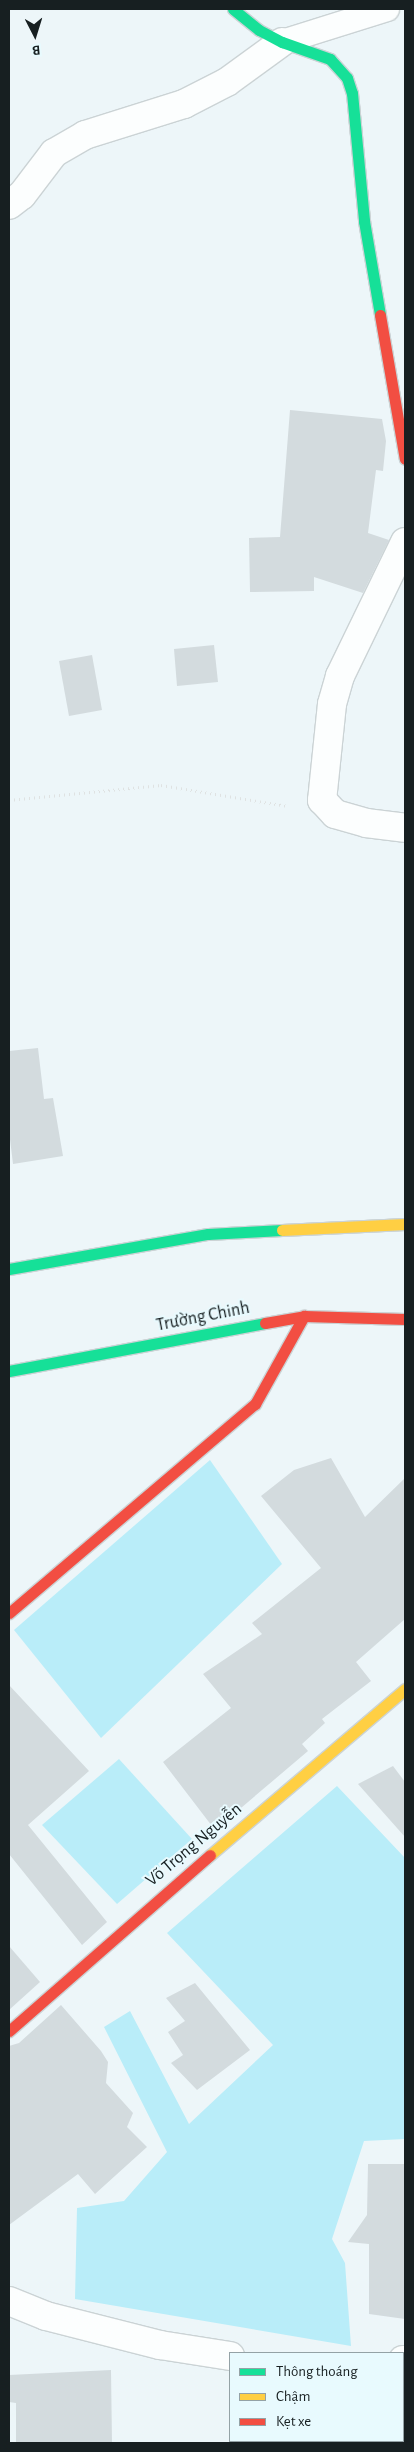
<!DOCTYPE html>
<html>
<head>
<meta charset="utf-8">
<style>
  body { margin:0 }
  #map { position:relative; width:414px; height:2452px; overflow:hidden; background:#edf6f9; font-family:"Alegreya Sans",sans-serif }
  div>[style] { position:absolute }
  .green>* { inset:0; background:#b9edf9 }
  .building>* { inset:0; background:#d3dbde }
  .path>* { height:3px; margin-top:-1.5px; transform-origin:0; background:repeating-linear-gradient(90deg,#dfe2e2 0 1px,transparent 0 5px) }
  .roads { filter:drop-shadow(1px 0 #cbd3d5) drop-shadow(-1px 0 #cbd3d5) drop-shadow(0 1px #cbd3d5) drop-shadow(0 -1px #cbd3d5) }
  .lane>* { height:24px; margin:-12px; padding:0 12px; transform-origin:12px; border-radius:12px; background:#fcfefe }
  .street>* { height:28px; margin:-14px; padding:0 14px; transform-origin:14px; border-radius:14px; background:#fcfefe }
  .fast>* { height:11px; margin:-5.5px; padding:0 5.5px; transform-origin:5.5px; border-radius:5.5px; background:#16e098 }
  .slow>* { height:11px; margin:-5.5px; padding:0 5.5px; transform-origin:5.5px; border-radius:5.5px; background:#ffcf43 }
  .jam>* { height:11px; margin:-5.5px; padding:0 5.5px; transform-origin:5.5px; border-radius:5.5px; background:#f24e42 }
  span { translate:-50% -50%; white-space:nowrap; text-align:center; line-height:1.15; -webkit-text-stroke:4px #e8fafe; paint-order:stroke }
  .street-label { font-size:18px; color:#171f21 }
  .frame { position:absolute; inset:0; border:10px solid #171f21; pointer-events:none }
  .legend { position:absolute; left:229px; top:2352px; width:175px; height:90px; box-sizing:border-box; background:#e8fafe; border:1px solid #94a2a6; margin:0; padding:6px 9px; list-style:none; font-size:15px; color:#171f21 }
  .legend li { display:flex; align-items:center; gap:10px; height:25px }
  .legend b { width:25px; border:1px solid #94a2a6 }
  .north { position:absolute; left:10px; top:10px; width:50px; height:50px; -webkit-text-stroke:4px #e8fafe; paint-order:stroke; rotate:175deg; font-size:14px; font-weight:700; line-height:20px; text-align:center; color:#171f21 }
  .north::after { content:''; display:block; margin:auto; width:18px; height:22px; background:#171f21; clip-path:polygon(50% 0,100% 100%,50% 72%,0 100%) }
</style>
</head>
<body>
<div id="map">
  <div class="green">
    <div style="clip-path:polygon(210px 1460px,282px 1564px,101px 1738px,14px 1630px)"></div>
    <div style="clip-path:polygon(119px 1759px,192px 1839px,117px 1904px,42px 1825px)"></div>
    <div style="clip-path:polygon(337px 1786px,405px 1858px,405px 2139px,364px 2141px,332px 2239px,345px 2263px,351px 2346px,75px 2299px,77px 2208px,124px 2201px,167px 2152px,104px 2027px,130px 2011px,189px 2124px,273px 2045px,167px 1933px)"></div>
  </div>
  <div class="building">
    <div style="clip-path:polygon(290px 410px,382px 419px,386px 441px,383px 471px,376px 470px,368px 533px,389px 540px,363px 593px,314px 577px,314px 591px,250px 592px,249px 538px,280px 537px)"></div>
    <div style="clip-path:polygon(214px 645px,218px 682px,177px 686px,174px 649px)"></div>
    <div style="clip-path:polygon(92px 655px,102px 710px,69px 716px,59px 661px)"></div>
    <div style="clip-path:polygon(38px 1048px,44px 1099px,53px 1098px,63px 1156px,13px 1164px,9px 1131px,9px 1051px)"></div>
    <div style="clip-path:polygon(331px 1458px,365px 1517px,405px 1478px,405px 1619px,356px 1662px,371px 1681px,322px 1719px,325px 1723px,302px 1744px,308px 1751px,215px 1830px,163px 1762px,231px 1708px,203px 1674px,262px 1634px,252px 1623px,321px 1568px,261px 1496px,294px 1470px)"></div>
    <div style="clip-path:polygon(9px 1685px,89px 1771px,28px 1825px,107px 1922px,82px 1945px,9px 1854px)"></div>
    <div style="clip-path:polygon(393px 1766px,405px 1782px,405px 1837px,358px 1784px)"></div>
    <div style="clip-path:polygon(9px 1946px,40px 1982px,9px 2010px)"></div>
    <div style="clip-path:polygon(195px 1983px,250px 2050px,197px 2090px,171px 2063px,183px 2055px,168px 2032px,185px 2021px,166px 1998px)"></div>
    <div style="clip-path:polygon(61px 2005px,101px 2051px,108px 2062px,106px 2083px,133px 2113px,127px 2127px,147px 2147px,95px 2194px,78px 2174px,9px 2225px,9px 2046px,19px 2043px)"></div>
    <div style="clip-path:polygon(368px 2164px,405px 2164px,405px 2319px,369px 2314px,369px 2244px,348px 2242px,367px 2215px)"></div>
    <div style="clip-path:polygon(111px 2370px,112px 2443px,16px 2443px,16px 2403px,9px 2402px,9px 2375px)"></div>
  </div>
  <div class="path">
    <div style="left:9px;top:800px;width:153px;rotate:-5.6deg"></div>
    <div style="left:161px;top:785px;width:129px;rotate:9.4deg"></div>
  </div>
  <div class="roads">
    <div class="lane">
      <div style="left:282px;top:42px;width:110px;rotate:-17.4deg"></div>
    </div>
    <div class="street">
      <div style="left:9px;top:205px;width:16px;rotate:-38deg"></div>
      <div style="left:22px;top:195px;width:53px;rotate:-52.7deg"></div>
      <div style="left:54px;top:153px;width:36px;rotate:-30deg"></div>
      <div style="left:85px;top:135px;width:104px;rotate:-17.4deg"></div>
      <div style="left:184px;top:104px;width:48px;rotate:-27.1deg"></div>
      <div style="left:227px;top:82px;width:68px;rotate:-36deg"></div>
      <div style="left:405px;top:542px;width:149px;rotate:115.9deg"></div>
      <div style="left:340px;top:676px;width:29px;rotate:106deg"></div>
      <div style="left:332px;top:704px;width:97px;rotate:95.9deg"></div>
      <div style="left:322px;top:800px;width:19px;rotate:47deg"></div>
      <div style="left:335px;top:814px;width:32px;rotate:16deg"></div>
      <div style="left:366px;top:823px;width:39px;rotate:7deg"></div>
      <div style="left:9px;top:2301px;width:40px;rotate:22deg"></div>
      <div style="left:46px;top:2316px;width:118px;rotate:14.3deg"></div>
      <div style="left:160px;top:2345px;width:71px;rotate:8.9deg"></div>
      <div style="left:403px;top:2360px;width:2px"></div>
    </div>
    <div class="fast">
      <div style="left:233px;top:9px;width:33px;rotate:39deg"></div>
      <div style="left:259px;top:30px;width:26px;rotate:28deg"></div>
      <div style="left:282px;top:42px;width:51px;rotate:19.5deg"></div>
      <div style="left:330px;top:59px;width:25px;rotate:48deg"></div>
      <div style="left:347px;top:78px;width:16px;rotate:72deg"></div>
      <div style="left:352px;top:93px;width:129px;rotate:84.6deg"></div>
      <div style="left:364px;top:221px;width:95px;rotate:80.3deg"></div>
      <div style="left:9px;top:1269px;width:202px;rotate:-10deg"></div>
      <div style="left:208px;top:1234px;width:74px;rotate:-3.1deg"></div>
      <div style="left:9px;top:1371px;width:260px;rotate:-10.6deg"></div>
    </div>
    <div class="slow">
      <div style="left:282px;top:1230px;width:123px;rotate:-2.8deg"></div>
      <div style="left:210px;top:1855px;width:256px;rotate:-40.4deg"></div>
    </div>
    <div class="jam">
      <div style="left:380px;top:315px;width:146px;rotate:80.2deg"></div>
      <div style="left:265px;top:1323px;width:40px;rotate:-10deg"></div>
      <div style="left:304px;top:1316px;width:101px;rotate:1.7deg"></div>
      <div style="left:9px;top:1613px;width:323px;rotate:-40.4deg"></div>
      <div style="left:255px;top:1404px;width:101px;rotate:-60.9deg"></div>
      <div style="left:9px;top:2031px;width:267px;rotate:-41.2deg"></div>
    </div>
  </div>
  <div class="street-label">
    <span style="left:203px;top:1317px;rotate:-11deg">Trường Chinh</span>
    <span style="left:194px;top:1845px;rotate:-40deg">Võ Trọng Nguyễn</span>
  </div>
  <div class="frame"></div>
  <ul class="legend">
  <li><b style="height:6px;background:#16e098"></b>Thông thoáng</li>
  <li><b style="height:6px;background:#ffcf43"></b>Chậm</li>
  <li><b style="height:6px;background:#f24e42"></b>Kẹt xe</li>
  </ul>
  <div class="north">B</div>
</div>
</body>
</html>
